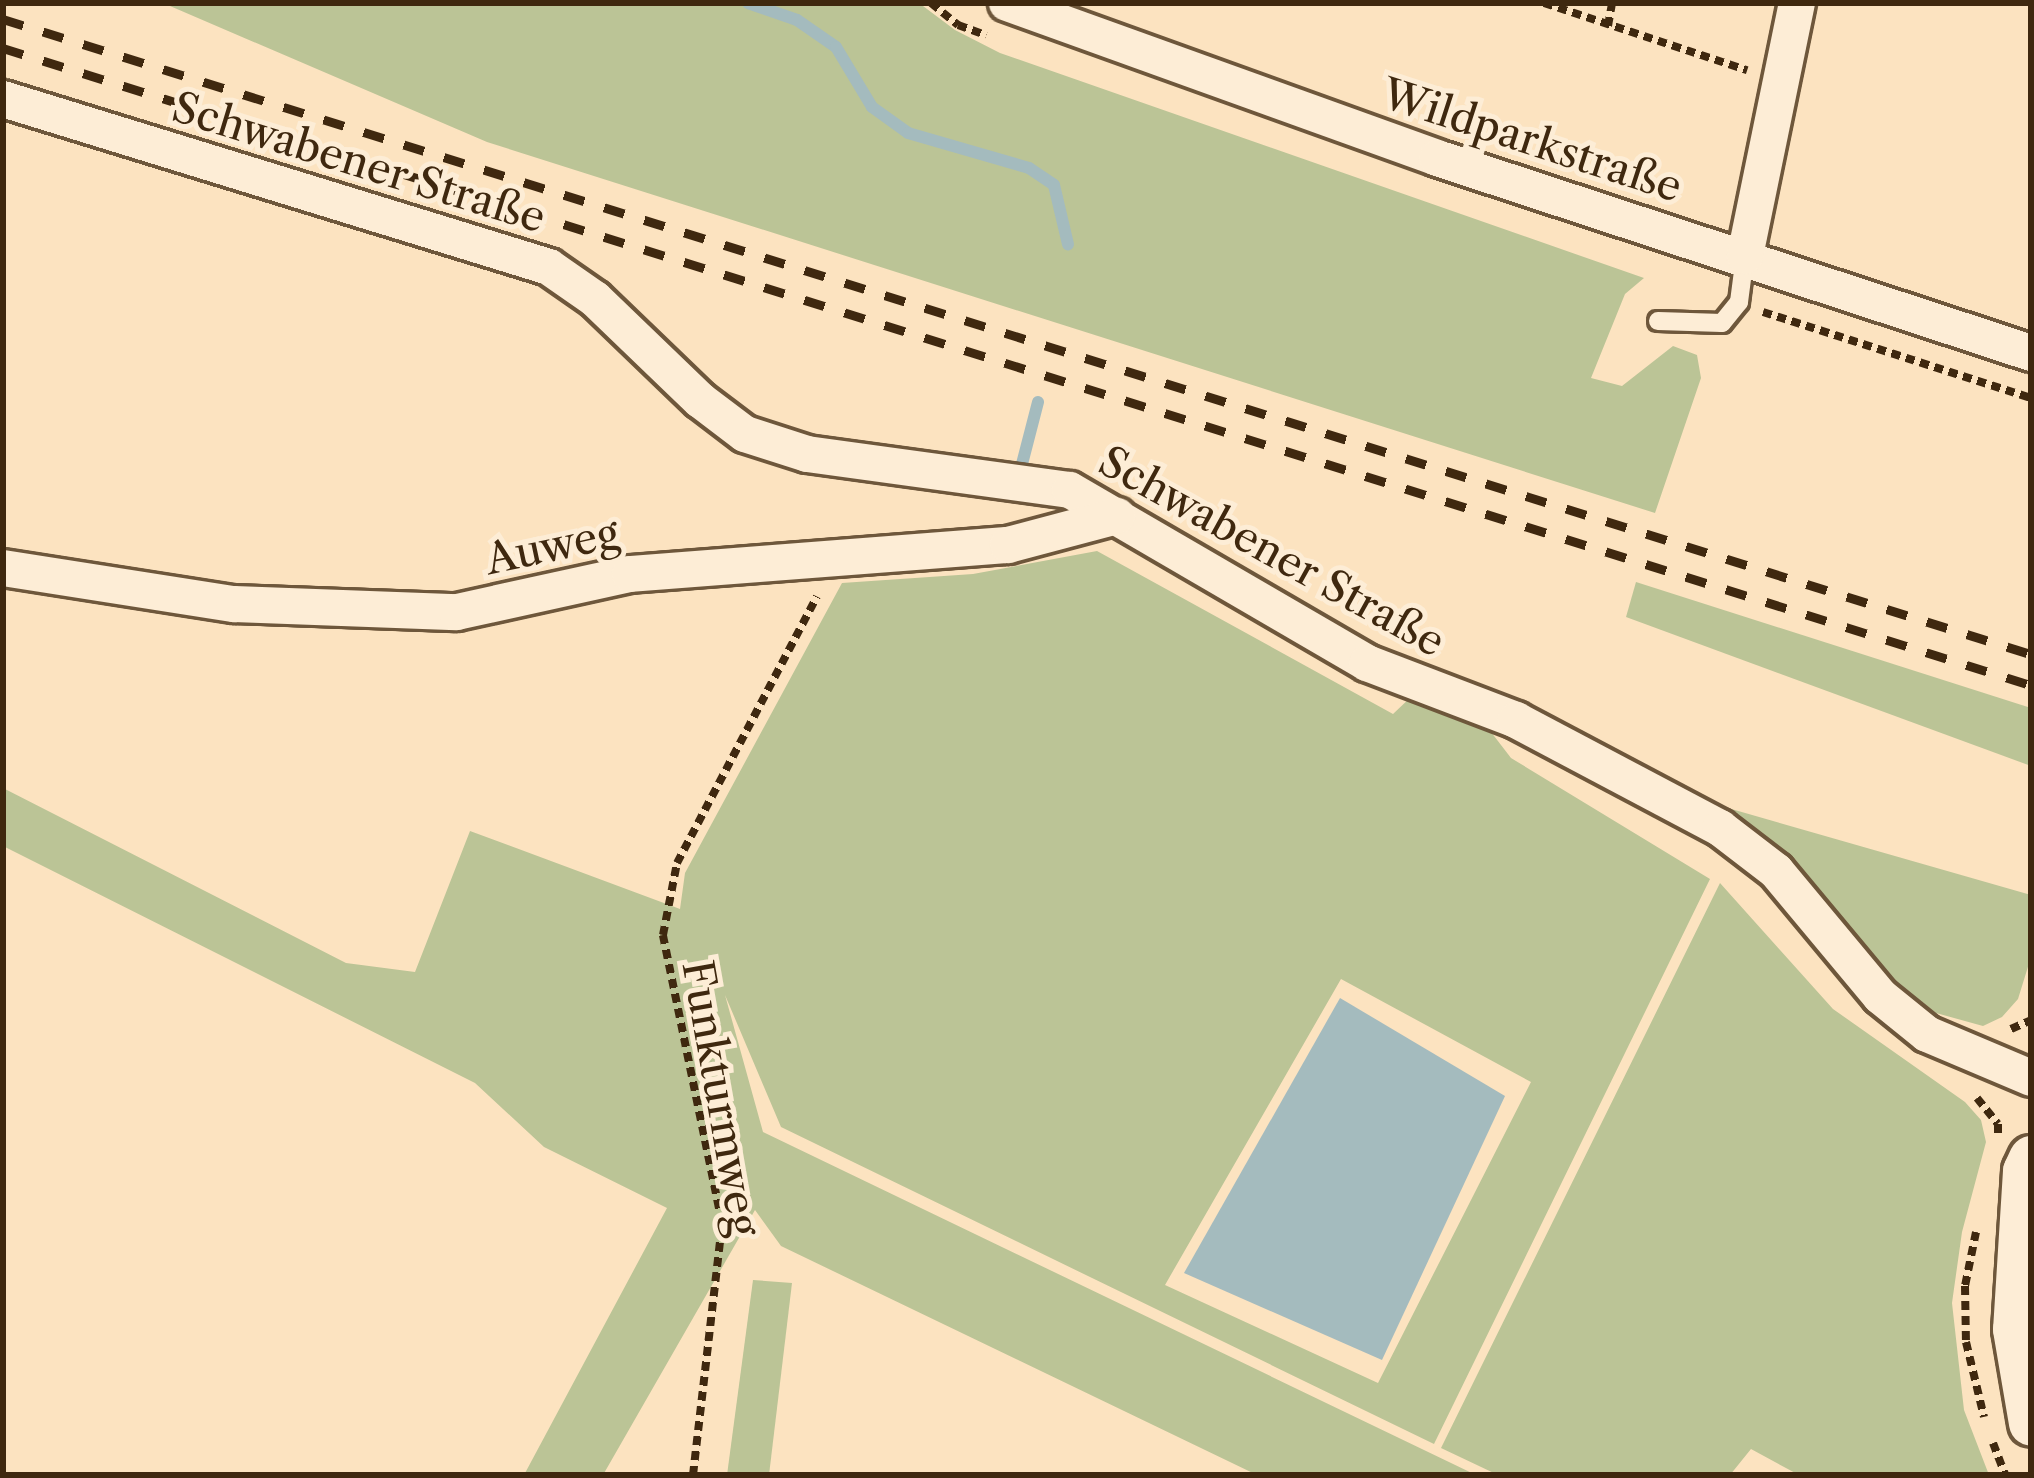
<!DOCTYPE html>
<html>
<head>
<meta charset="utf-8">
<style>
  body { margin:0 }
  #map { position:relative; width:2034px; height:1478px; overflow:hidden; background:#fce3c0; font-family:"Libre Caslon Text",serif }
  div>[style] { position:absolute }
  .green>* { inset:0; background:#bbc496 }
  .water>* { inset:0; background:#a4bbbe }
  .stream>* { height:12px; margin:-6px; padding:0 6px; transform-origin:6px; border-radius:6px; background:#a4bbbe }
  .path>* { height:8px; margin-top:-4px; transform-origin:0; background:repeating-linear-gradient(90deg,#3f280f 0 9px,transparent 0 15px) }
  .roads { filter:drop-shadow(3px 0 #6e573b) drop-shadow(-3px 0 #6e573b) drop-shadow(0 3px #6e573b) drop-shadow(0 -3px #6e573b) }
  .service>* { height:18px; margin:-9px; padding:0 9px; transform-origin:9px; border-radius:9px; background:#fdedd6 }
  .minor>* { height:36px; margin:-18px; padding:0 18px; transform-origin:18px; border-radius:18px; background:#fdedd6 }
  .tertiary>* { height:45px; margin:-22.5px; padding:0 22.5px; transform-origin:22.5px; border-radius:22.5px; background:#fdedd6 }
  .rail>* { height:9px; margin-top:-4.5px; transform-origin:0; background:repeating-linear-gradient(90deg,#3f280f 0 21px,transparent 0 42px) }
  span { translate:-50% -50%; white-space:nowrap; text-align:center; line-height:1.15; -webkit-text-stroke:10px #fdedd6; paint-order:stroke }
  .street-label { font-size:42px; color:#3f280f }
  .frame { position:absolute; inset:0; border:6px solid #3f280f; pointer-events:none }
</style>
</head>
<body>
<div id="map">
  <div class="green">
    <div style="clip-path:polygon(163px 3px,919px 3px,955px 30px,1000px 53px,1644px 278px,1625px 294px,1591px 378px,1622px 386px,1673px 346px,1697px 355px,1701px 378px,1655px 513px,487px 142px)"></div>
    <div style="clip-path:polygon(evenodd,1097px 551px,1393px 714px,1412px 696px,1491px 732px,1511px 758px,1710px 879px,1434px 1444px,781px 1127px,725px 995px,763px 1132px,1476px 1475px,1257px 1475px,781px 1246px,755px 1210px,603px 1475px,524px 1475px,667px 1208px,544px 1147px,475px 1083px,3px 846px,3px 788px,346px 963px,415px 972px,470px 831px,680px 909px,685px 873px,842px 583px,973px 574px,1097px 551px,1341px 979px,1531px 1082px,1378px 1383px,1165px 1285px,1341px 979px)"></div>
    <div style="clip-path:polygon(1636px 582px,2031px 708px,2031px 766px,1626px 617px)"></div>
    <div style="clip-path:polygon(1700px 800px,2031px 895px,2031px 957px,2018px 999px,2002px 1017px,1983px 1026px,1936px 1013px,1883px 971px,1788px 865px)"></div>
    <div style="clip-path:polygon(1720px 883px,1833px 1009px,1965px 1102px,1981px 1120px,1986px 1142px,1962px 1232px,1952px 1303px,1964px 1410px,1989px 1475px,1799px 1475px,1751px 1449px,1730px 1475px,1498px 1475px,1441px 1448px)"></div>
    <div style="clip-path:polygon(753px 1280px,792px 1283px,769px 1475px,727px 1475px)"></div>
  </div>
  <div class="water">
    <div style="clip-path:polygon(1340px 998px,1505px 1096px,1382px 1360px,1184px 1273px)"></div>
  </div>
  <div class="stream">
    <div style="left:748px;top:3px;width:52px;rotate:19.1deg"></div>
    <div style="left:797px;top:20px;width:47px;rotate:34.7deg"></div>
    <div style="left:836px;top:47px;width:70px;rotate:59deg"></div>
    <div style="left:872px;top:107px;width:44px;rotate:35.8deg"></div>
    <div style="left:908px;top:133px;width:126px;rotate:16.1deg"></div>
    <div style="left:1029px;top:168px;width:30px;rotate:34deg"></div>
    <div style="left:1054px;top:185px;width:61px;rotate:76.7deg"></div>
    <div style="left:1022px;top:464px;width:64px;rotate:-75.5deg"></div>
  </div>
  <div class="path">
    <div style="left:931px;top:3px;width:35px;rotate:39deg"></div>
    <div style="left:958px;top:25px;width:30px;rotate:20deg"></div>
    <div style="left:1544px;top:3px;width:214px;rotate:18.3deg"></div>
    <div style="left:1608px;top:26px;width:23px;rotate:-80deg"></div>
    <div style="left:1763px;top:312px;width:281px;rotate:17.8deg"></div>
    <div style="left:2011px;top:1029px;width:22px;rotate:-24deg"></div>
    <div style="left:1977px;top:1098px;width:33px;rotate:51deg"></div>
    <div style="left:1998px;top:1124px;width:11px;rotate:90deg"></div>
    <div style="left:1976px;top:1232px;width:55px;rotate:101.5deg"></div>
    <div style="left:1965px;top:1286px;width:56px;rotate:89deg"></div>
    <div style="left:1966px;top:1342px;width:77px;rotate:76.5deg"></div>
    <div style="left:1993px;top:1443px;width:34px;rotate:69deg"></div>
    <div style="left:693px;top:1475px;width:254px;rotate:-83.4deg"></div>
    <div style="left:722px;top:1223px;width:294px;rotate:-101.6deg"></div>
    <div style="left:663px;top:935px;width:73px;rotate:-79deg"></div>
    <div style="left:677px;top:863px;width:301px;rotate:-62.3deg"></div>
  </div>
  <div class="roads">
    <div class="service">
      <div style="left:1658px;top:321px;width:64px;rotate:1.8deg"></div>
      <div style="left:1722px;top:323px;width:27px;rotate:-51deg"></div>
      <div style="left:1739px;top:302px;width:46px;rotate:-82.6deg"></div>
    </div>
    <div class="minor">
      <div style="left:1007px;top:3px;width:457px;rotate:19.8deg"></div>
      <div style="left:1437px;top:158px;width:625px;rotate:18.17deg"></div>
      <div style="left:3px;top:99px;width:571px;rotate:17.1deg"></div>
      <div style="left:549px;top:267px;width:56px;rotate:34.8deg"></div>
      <div style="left:595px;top:299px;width:146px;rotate:43.9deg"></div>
      <div style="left:700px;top:400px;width:56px;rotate:37.1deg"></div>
      <div style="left:745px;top:434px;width:65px;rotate:17.9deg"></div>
      <div style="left:807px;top:454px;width:265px;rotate:7.8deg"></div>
      <div style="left:1070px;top:490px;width:344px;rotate:30.2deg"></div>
      <div style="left:1367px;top:663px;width:160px;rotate:20.9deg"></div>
      <div style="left:1516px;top:720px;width:231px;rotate:27.9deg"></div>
      <div style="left:1720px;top:828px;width:71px;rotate:37.5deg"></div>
      <div style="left:1776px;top:871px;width:163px;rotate:50.2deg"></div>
      <div style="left:1880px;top:996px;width:60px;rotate:39deg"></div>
      <div style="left:1927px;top:1034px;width:113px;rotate:22.9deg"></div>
      <div style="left:1745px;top:256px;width:258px;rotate:-78.4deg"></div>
      <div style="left:3px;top:568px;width:234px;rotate:8.9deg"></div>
      <div style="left:234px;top:604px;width:223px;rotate:2.1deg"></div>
      <div style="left:457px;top:612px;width:177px;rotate:-12.4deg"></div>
      <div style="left:630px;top:574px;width:379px;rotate:-4.4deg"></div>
      <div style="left:1008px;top:545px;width:113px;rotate:-14.9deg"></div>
    </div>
    <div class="tertiary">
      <div style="left:2031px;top:1158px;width:14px;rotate:115deg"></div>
      <div style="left:2025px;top:1171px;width:158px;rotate:93.6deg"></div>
      <div style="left:2015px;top:1329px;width:95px;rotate:80.3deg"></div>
    </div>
  </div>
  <div class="rail">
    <div style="left:3px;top:19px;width:2125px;rotate:17.39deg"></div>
    <div style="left:3px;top:48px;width:2126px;rotate:17.44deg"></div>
  </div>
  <div class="street-label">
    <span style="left:1532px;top:140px;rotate:18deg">Wildparkstraße</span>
    <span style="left:359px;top:162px;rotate:17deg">Schwabener Straße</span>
    <span style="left:552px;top:546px;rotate:-12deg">Auweg</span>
    <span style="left:1272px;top:551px;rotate:29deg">Schwabener Straße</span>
    <span style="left:721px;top:1098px;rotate:80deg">Funkturmweg</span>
  </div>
  <div class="frame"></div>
</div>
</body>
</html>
